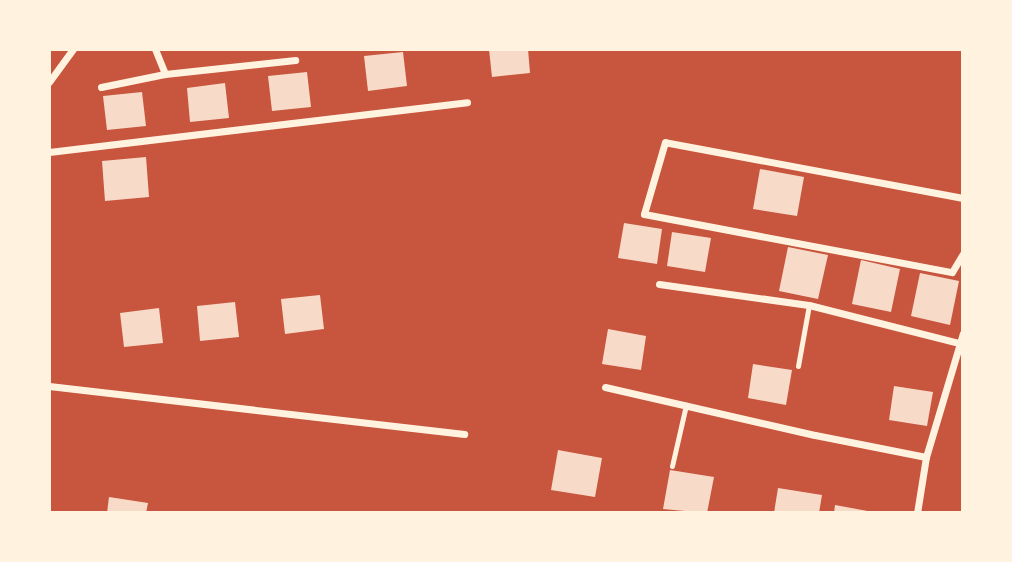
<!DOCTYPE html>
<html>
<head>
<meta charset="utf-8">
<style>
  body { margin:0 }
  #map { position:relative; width:1012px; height:562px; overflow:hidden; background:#c8553d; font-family:"Noto Serif",serif }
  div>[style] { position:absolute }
  .building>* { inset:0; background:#f7dbc8 }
  .service>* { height:5px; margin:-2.5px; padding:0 2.5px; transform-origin:2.5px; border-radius:2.5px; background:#fff3e0 }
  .minor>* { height:7px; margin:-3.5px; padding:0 3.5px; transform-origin:3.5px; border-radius:3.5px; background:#fff3e0 }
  span { translate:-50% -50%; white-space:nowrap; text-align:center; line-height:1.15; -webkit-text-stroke:5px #fff3e0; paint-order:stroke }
  .frame { position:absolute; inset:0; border:51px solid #fff3e0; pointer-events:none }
</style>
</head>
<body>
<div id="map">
  <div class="building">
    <div style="clip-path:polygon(489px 49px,528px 49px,530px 73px,492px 77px)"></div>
    <div style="clip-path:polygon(403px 52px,407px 86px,368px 91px,364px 56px)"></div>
    <div style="clip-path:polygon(307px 72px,311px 107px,272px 111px,268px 76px)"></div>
    <div style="clip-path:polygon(225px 83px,229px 118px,190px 122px,187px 88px)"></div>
    <div style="clip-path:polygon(142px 92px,146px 126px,107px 130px,103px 96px)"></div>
    <div style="clip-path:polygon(146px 157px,149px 197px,105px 201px,102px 161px)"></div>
    <div style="clip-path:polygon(760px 169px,804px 177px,797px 216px,753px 209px)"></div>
    <div style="clip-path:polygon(624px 223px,662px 229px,657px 264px,618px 258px)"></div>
    <div style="clip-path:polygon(672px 232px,711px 238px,705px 272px,667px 266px)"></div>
    <div style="clip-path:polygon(788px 247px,828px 255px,818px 299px,779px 291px)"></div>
    <div style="clip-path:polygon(861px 260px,900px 269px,891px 312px,852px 304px)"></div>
    <div style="clip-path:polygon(920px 273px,959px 281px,950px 325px,911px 316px)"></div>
    <div style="clip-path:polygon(320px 295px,324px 329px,285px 334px,281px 299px)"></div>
    <div style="clip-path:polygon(235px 302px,239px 337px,200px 341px,197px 306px)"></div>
    <div style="clip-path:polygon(159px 308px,163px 343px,124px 347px,120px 313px)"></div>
    <div style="clip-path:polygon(608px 329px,646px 336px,641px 370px,602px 364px)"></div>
    <div style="clip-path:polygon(753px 364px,792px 370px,786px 405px,748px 398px)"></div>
    <div style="clip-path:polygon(894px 386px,933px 392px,927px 426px,889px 420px)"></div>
    <div style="clip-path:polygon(558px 450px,602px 458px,595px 497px,551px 490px)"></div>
    <div style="clip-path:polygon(670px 470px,714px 477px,707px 513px,663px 509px)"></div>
    <div style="clip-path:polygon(778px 488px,822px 495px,819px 513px,774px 513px)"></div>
    <div style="clip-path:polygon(109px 497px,148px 503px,146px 513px,107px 513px)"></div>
    <div style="clip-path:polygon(835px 505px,873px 512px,873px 513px,834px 513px)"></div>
  </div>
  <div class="service">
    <div style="left:798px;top:366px;width:62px;rotate:-79.8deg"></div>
    <div style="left:672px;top:466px;width:63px;rotate:-77.1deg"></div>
  </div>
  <div class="minor">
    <div style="left:155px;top:49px;width:27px;rotate:68deg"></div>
    <div style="left:49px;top:82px;width:41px;rotate:-54deg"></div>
    <div style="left:101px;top:87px;width:65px;rotate:-11.5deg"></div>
    <div style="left:165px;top:74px;width:131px;rotate:-6.1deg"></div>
    <div style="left:49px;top:152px;width:421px;rotate:-6.8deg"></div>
    <div style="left:963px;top:198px;width:303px;rotate:-169.4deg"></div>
    <div style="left:665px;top:142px;width:75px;rotate:106.3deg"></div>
    <div style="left:644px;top:214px;width:313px;rotate:10.7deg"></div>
    <div style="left:952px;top:272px;width:21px;rotate:-59deg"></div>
    <div style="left:659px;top:284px;width:151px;rotate:8deg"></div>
    <div style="left:809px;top:305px;width:155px;rotate:14.2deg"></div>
    <div style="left:49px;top:386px;width:418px;rotate:6.6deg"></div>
    <div style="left:605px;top:387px;width:215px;rotate:12.9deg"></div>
    <div style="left:815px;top:435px;width:113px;rotate:11.2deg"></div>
    <div style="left:917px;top:513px;width:57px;rotate:-80.9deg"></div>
    <div style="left:926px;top:457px;width:129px;rotate:-73.4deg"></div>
  </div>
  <div class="frame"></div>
</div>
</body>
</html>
